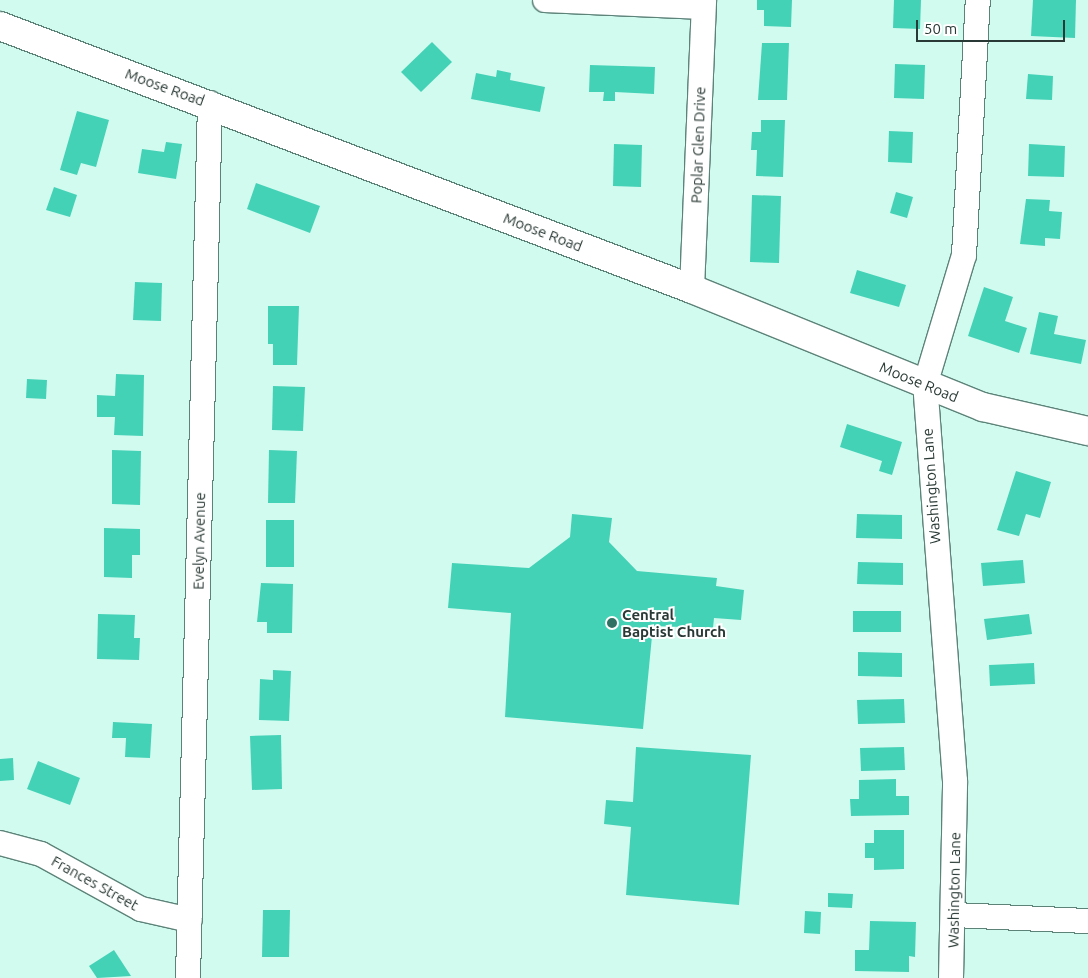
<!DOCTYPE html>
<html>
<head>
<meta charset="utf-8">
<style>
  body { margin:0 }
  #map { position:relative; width:1088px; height:978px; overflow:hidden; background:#d2fbf0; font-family:Ubuntu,sans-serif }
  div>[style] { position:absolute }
  .building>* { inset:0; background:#44d2b6 }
  .roads { filter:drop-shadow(1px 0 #5d8379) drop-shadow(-1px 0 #5d8379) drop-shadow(0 1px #5d8379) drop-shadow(0 -1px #5d8379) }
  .minor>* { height:24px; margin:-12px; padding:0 12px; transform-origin:12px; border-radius:12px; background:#fff }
  .tertiary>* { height:28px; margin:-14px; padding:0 14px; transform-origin:14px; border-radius:14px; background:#fff }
  .dots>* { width:14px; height:14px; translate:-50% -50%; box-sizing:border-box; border:2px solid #fff; border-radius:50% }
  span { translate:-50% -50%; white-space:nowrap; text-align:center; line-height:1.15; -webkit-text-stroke:4px #fff; paint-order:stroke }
  .street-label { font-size:15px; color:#293935 }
  .poi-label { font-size:15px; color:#293935; font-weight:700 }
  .left { translate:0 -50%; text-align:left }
  .scale { position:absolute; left:916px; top:20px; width:149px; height:22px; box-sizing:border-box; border:2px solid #293935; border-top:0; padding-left:6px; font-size:15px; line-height:18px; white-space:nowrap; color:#293935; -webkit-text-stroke:4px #fff; paint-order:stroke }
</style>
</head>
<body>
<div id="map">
  <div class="building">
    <div style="clip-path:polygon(757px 0,792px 0,791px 27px,764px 26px,764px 10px,757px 10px)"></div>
    <div style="clip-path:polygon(894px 0,921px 0,920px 29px,893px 28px)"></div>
    <div style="clip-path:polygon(1033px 0,1076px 0,1075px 38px,1031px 36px)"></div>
    <div style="clip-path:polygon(432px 42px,452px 62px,421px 92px,401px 72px)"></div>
    <div style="clip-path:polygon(762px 43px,789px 43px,787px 100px,758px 100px)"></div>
    <div style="clip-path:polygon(895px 64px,925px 65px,924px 99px,894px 98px)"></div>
    <div style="clip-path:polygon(590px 65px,655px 67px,654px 94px,615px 92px,615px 101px,603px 101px,604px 92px,589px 92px)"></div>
    <div style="clip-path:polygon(497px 70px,511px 73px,510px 80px,545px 87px,540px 112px,471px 99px,476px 73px,496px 77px)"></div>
    <div style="clip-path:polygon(1028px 74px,1053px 76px,1052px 100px,1026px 99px)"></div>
    <div style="clip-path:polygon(77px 111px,109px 120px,96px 167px,81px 163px,77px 175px,60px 170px)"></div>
    <div style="clip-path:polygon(761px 120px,785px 120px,783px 177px,756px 176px,757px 150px,751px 150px,752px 132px,761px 132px)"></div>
    <div style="clip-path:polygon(889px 131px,913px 132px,912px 163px,888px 162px)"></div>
    <div style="clip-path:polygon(166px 142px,182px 144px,176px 179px,138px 173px,142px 149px,164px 152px)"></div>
    <div style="clip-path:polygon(614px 144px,642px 145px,641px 187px,613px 186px)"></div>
    <div style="clip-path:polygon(1029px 144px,1065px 146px,1064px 177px,1028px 176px)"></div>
    <div style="clip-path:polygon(256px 183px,320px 206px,310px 233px,247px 209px)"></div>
    <div style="clip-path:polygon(54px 187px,77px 195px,70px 217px,46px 210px)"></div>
    <div style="clip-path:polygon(896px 192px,913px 197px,907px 218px,890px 213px)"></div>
    <div style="clip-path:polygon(752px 195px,781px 196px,779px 263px,750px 262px)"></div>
    <div style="clip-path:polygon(1026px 199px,1050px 200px,1049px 211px,1062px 212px,1060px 239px,1045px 238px,1045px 246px,1020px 244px)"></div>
    <div style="clip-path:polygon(857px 270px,906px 285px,899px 307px,850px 293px)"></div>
    <div style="clip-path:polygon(135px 282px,162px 283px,161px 321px,133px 320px)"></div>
    <div style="clip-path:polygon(984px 287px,1013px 297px,1005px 321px,1027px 328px,1019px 353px,968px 336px)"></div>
    <div style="clip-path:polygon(268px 306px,299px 306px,297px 365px,273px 365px,273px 344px,268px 344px)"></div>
    <div style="clip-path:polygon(1039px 312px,1058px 316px,1054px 334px,1086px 340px,1081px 364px,1030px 354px)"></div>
    <div style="clip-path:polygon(116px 374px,144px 375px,143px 436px,114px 435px,115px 417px,97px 417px,97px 395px,115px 396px)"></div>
    <div style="clip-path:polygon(27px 379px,47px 380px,46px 399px,26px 398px)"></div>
    <div style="clip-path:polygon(273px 386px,305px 387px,303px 431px,272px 430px)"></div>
    <div style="clip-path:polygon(847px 424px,902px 442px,892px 475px,879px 471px,882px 461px,840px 447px)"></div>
    <div style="clip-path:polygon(112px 450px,141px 451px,140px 505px,112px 504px)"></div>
    <div style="clip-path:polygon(269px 450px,297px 451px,295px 503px,268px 503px)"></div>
    <div style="clip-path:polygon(1016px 471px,1051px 482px,1040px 518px,1026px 514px,1019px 536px,997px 530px)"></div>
    <div style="clip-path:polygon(572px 514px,612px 518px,609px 542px,637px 571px,717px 578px,716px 586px,744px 590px,741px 620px,714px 618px,713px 628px,653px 626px,643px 729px,505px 717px,511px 613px,448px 608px,452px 563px,529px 568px,570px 537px)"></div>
    <div style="clip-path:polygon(857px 514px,902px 515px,902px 539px,856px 538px)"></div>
    <div style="clip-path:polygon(266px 520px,294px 520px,294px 567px,266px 567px)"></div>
    <div style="clip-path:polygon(104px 528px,140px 529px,140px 555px,132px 555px,132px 578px,104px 577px)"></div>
    <div style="clip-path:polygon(1023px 560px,1025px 583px,983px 586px,981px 563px)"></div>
    <div style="clip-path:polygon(858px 562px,903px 563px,903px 585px,857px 584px)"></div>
    <div style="clip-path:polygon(261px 583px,293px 584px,292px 633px,267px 633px,267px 622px,257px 622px)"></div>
    <div style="clip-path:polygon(853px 611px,901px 611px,901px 632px,853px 632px)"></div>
    <div style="clip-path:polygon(98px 614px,135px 615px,134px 638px,140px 638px,139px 660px,97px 659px)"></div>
    <div style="clip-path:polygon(1029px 614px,1032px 634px,987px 640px,984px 619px)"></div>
    <div style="clip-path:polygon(858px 652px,902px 653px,902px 677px,858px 676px)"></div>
    <div style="clip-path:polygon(1034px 663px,1035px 684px,990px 686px,989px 665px)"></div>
    <div style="clip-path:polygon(273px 670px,291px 671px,289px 721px,259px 720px,260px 679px,273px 680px)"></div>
    <div style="clip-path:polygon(904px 699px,905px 723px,858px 724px,857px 700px)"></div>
    <div style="clip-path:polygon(113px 722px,152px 724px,150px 758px,125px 757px,126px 738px,112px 738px)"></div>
    <div style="clip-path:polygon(281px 735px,282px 789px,252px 790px,250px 736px)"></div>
    <div style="clip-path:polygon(636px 747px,751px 755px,739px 905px,626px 895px,631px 827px,604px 824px,606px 800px,633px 802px)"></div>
    <div style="clip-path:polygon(904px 747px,905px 770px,861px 771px,860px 748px)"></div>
    <div style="clip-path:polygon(13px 758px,14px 780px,0 781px,0 759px)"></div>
    <div style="clip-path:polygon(38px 761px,80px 778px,70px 805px,27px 789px)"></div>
    <div style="clip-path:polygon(896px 779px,896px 796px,909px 796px,909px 815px,851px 816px,850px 799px,859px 799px,859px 780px)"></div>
    <div style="clip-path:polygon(874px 830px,904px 830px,904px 869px,874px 870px,874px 858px,865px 858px,865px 843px,874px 843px)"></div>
    <div style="clip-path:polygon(828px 893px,853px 894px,852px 908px,828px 907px)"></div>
    <div style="clip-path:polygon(263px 910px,290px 910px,289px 957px,262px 957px)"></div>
    <div style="clip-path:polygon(805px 911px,821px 912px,820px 934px,804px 933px)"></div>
    <div style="clip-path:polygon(870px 921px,916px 922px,915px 957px,909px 956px,909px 972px,855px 971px,855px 950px,869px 950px)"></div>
    <div style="clip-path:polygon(114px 950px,131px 976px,97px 978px,89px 966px)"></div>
  </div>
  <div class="roads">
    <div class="minor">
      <div style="left:545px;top:0;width:158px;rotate:2.5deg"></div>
      <div style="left:692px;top:289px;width:289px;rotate:-87.6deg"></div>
      <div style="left:0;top:843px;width:42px;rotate:15deg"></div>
      <div style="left:41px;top:854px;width:114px;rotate:28.8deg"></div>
      <div style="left:141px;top:909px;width:50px;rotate:12.7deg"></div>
      <div style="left:954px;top:915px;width:134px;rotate:2.6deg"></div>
      <div style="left:188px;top:978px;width:875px;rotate:-88.56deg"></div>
      <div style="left:951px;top:978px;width:197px;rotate:-88.8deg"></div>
      <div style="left:955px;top:781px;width:397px;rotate:-94.3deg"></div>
      <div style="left:925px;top:385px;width:136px;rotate:-73.3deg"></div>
      <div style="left:964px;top:255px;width:255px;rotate:-86.9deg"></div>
    </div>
    <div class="tertiary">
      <div style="left:0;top:26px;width:740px;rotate:20.81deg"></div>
      <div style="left:692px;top:289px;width:314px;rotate:22.1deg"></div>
      <div style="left:983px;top:407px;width:108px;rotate:12.9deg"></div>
    </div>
  </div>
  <div class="dots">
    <div style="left:612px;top:623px;background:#2f7263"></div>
  </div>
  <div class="street-label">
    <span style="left:165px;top:87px;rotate:20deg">Moose Road</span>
    <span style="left:698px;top:145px;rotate:-88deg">Poplar Glen Drive</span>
    <span style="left:543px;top:232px;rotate:21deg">Moose Road</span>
    <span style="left:919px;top:382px;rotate:22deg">Moose Road</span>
    <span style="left:931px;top:486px;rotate:-94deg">Washington Lane</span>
    <span style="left:199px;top:541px;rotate:-89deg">Evelyn Avenue</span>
    <span style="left:95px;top:883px;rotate:29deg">Frances Street</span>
    <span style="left:954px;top:890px;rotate:-89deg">Washington Lane</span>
  </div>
  <div class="poi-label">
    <span class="left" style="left:622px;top:623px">Central<br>Baptist Church</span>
  </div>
  <div class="scale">50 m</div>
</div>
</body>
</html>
